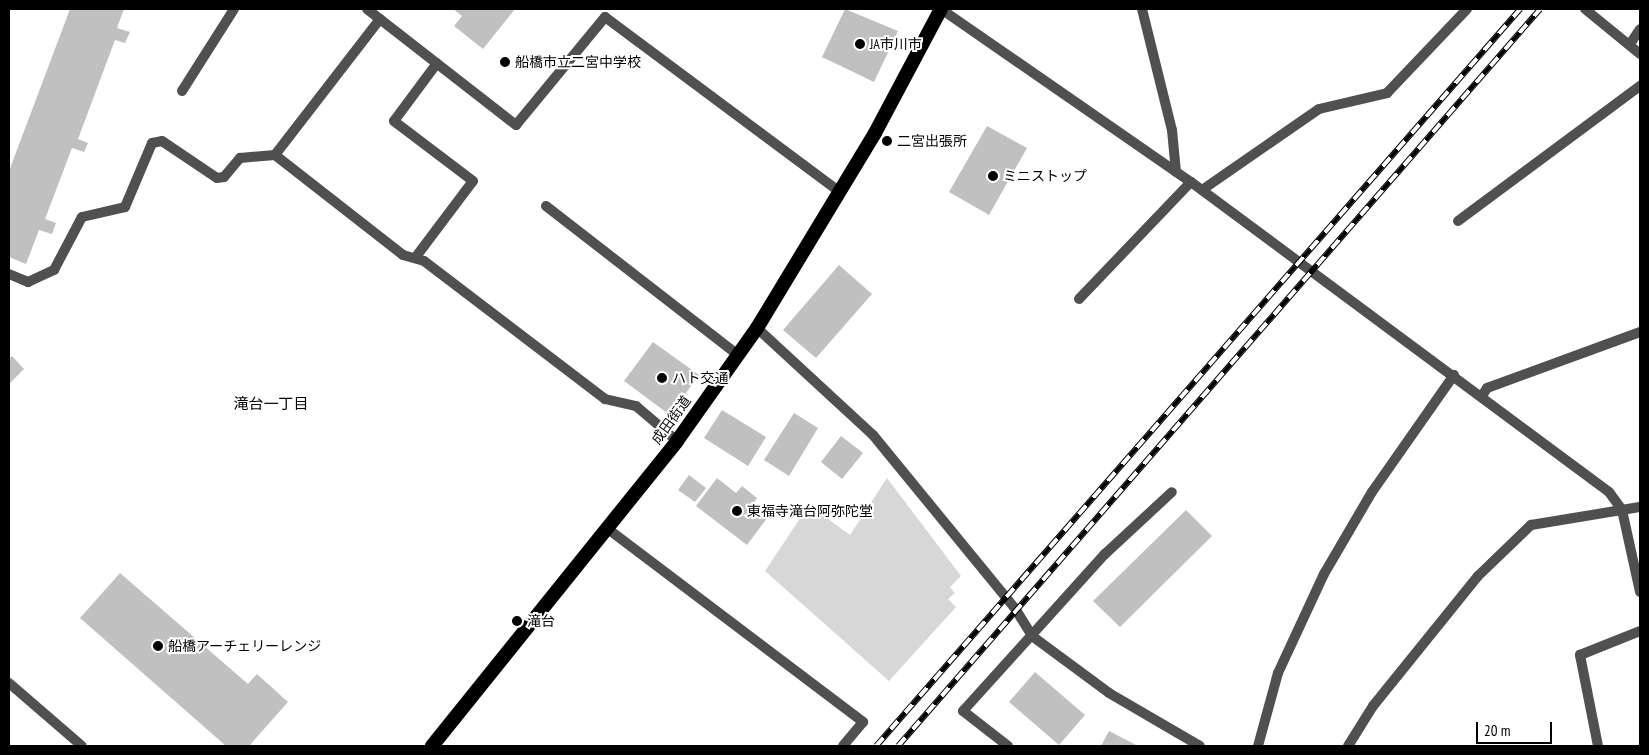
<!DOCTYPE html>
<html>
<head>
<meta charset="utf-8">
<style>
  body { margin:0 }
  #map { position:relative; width:1649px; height:755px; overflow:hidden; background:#fff; font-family:"PT Sans Narrow","Noto Sans JP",sans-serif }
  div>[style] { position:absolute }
  .green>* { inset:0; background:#d7d7d7 }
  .building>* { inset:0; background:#c0c0c0 }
  .service>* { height:10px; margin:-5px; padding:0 5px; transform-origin:5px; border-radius:5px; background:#505050 }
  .minor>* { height:10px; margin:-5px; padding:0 5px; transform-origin:5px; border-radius:5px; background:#505050 }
  .trunk>* { height:14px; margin:-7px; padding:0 7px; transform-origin:7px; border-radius:7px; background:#000 }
  .rail>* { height:5.5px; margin-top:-2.75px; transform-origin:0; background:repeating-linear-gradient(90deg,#fff 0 11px,#000 0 22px); box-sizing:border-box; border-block:1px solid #000 }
  .dots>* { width:14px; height:14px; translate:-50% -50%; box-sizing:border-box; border:2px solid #fff; border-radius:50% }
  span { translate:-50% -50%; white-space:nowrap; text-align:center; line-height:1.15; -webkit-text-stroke:4px #fff; paint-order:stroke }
  .poi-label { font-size:14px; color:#000 }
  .left { translate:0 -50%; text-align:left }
  .street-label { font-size:14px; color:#000 }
  .neighbourhood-label { font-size:15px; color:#000 }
  .frame { position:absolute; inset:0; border:10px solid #000; pointer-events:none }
  .scale { position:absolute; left:1476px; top:722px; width:76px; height:22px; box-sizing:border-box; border:2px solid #000; border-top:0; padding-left:6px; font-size:15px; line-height:18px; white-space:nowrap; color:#000; -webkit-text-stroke:4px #fff; paint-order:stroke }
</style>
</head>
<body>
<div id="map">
  <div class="green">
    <div style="clip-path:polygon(887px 478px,961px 576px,950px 587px,955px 593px,948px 599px,956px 607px,889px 681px,765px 571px,809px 505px,850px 535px)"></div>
  </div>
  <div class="building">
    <div style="clip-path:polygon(70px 9px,124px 9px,117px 28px,130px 32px,125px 43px,115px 40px,78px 139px,88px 143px,84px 152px,72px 148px,45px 219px,56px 223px,52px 234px,39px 230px,26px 264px,9px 257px,9px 171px)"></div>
    <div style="clip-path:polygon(453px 9px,515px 9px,483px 49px,454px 26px,462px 16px)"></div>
    <div style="clip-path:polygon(845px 9px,898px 31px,874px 82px,822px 57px)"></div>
    <div style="clip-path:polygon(987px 126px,1027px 148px,989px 215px,949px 192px)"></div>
    <div style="clip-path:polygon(839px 265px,872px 294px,816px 358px,783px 330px)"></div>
    <div style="clip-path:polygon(653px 342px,699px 375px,670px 415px,624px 381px)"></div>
    <div style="clip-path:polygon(12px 356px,24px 369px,9px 384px,9px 359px)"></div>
    <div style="clip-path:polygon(722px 410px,766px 437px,748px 466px,704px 438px)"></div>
    <div style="clip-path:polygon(794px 413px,818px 428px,789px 476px,764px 460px)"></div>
    <div style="clip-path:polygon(841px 436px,863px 453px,842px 479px,821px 462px)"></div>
    <div style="clip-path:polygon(689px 475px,706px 488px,695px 502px,678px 490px)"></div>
    <div style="clip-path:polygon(717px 478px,736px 493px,742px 486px,757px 498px,752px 505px,768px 517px,747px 545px,696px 506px)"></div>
    <div style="clip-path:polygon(1186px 510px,1212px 536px,1120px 627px,1093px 601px)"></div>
    <div style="clip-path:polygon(120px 573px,248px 684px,257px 674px,288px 702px,249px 746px,226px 746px,80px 618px)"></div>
    <div style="clip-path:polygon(1035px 672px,1085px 715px,1059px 745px,1009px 702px)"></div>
    <div style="clip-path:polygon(1109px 731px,1138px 746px,1101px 746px)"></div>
  </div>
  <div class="service">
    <div style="left:1585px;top:9px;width:71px;rotate:39.3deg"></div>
    <div style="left:1630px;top:44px;width:18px;rotate:-56deg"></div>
    <div style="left:1458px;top:221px;width:227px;rotate:-36.6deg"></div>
    <div style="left:9px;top:274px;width:21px;rotate:23deg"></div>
    <div style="left:28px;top:282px;width:29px;rotate:-25deg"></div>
    <div style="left:54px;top:270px;width:60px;rotate:-62.2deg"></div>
    <div style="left:82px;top:217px;width:44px;rotate:-13.1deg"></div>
    <div style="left:125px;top:207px;width:69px;rotate:-67.1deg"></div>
    <div style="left:152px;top:143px;width:10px;rotate:-11deg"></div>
    <div style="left:162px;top:141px;width:66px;rotate:33.9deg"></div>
    <div style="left:217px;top:178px;width:7px;rotate:-8deg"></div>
    <div style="left:224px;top:177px;width:25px;rotate:-50deg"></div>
    <div style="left:240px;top:158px;width:35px;rotate:-5deg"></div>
    <div style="left:1079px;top:299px;width:162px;rotate:-46.3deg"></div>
    <div style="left:1482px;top:396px;width:9px;rotate:-58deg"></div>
    <div style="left:1487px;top:388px;width:163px;rotate:-20.1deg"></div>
  </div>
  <div class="minor">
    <div style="left:367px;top:9px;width:189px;rotate:37.9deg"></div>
    <div style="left:516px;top:125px;width:140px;rotate:-50.5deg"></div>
    <div style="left:605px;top:17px;width:293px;rotate:36.7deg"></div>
    <div style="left:941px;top:9px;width:304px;rotate:34.7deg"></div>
    <div style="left:1191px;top:182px;width:520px;rotate:36.56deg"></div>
    <div style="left:1609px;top:492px;width:22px;rotate:54deg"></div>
    <div style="left:1622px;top:510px;width:84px;rotate:77.6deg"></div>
    <div style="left:1142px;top:9px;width:125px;rotate:76.1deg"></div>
    <div style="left:1172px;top:130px;width:42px;rotate:84.6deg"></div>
    <div style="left:380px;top:19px;width:172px;rotate:127.7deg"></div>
    <div style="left:275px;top:155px;width:162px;rotate:38deg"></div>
    <div style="left:403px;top:255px;width:22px;rotate:16deg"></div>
    <div style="left:424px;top:261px;width:228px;rotate:37.3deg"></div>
    <div style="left:605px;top:399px;width:32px;rotate:13deg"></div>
    <div style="left:636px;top:406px;width:54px;rotate:40.5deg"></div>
    <div style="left:182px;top:91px;width:97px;rotate:-57.6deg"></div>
    <div style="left:1202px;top:190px;width:142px;rotate:-34.7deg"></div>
    <div style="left:1319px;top:109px;width:70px;rotate:-13.2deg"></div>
    <div style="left:1387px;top:93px;width:116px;rotate:-46.4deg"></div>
    <div style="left:546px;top:206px;width:243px;rotate:37.8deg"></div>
    <div style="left:415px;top:258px;width:96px;rotate:-53deg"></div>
    <div style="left:473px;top:181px;width:99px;rotate:-142.8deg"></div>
    <div style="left:394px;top:121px;width:72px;rotate:-53.4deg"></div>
    <div style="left:757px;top:328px;width:158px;rotate:42.7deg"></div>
    <div style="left:873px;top:435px;width:226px;rotate:50.7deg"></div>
    <div style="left:1016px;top:610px;width:31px;rotate:58deg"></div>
    <div style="left:1032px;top:636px;width:96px;rotate:36.5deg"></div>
    <div style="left:1109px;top:693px;width:105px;rotate:30.2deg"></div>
    <div style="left:608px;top:529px;width:320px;rotate:37.1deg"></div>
    <div style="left:863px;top:722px;width:31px;rotate:130deg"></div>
    <div style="left:9px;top:683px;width:96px;rotate:40.8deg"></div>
    <div style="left:1008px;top:746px;width:57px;rotate:-142.1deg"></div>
    <div style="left:963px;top:711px;width:212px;rotate:-47.9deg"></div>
    <div style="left:1105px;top:554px;width:91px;rotate:-42.8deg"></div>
    <div style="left:1258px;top:746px;width:76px;rotate:-74.7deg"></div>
    <div style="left:1278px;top:673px;width:109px;rotate:-65.1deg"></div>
    <div style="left:1324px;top:574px;width:95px;rotate:-59.7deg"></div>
    <div style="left:1372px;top:492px;width:143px;rotate:-55deg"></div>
    <div style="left:1348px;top:746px;width:47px;rotate:-58deg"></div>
    <div style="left:1373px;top:706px;width:167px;rotate:-51.1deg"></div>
    <div style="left:1478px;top:576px;width:74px;rotate:-43.9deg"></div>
    <div style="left:1531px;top:525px;width:110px;rotate:-9.4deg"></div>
    <div style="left:1598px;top:746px;width:93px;rotate:-101.2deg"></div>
    <div style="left:1580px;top:655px;width:65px;rotate:-21.8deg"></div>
  </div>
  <div class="trunk">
    <div style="left:432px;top:746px;width:391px;rotate:-51.2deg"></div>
    <div style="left:677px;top:441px;width:138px;rotate:-54.7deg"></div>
    <div style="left:757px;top:328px;width:228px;rotate:-58.8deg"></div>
    <div style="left:875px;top:133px;width:140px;rotate:-62deg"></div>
  </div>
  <div class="rail">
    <div style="left:876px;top:746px;width:979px;rotate:-48.85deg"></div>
    <div style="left:898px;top:746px;width:977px;rotate:-48.94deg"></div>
  </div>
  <div class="dots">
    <div style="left:860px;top:44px;background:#000"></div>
    <div style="left:505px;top:62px;background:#000"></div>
    <div style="left:887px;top:141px;background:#000"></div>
    <div style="left:993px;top:176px;background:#000"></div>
    <div style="left:662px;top:378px;background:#000"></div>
    <div style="left:737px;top:511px;background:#000"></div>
    <div style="left:517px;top:621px;background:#000"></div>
    <div style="left:158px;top:646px;background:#000"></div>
  </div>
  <div class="poi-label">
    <span class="left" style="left:870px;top:44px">JA市川市</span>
    <span class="left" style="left:515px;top:62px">船橋市立二宮中学校</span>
    <span class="left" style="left:897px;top:141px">二宮出張所</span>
    <span class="left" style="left:1003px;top:176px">ミニストップ</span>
    <span class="left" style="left:672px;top:378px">ハト交通</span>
    <span class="left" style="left:747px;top:511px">東福寺滝台阿弥陀堂</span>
    <span class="left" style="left:527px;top:621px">滝台</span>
    <span class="left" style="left:168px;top:646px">船橋アーチェリーレンジ</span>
  </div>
  <div class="street-label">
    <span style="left:671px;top:420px;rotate:-54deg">成田街道</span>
  </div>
  <div class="neighbourhood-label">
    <span style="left:271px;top:404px">滝台一丁目</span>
  </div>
  <div class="frame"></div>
  <div class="scale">20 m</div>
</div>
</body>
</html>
